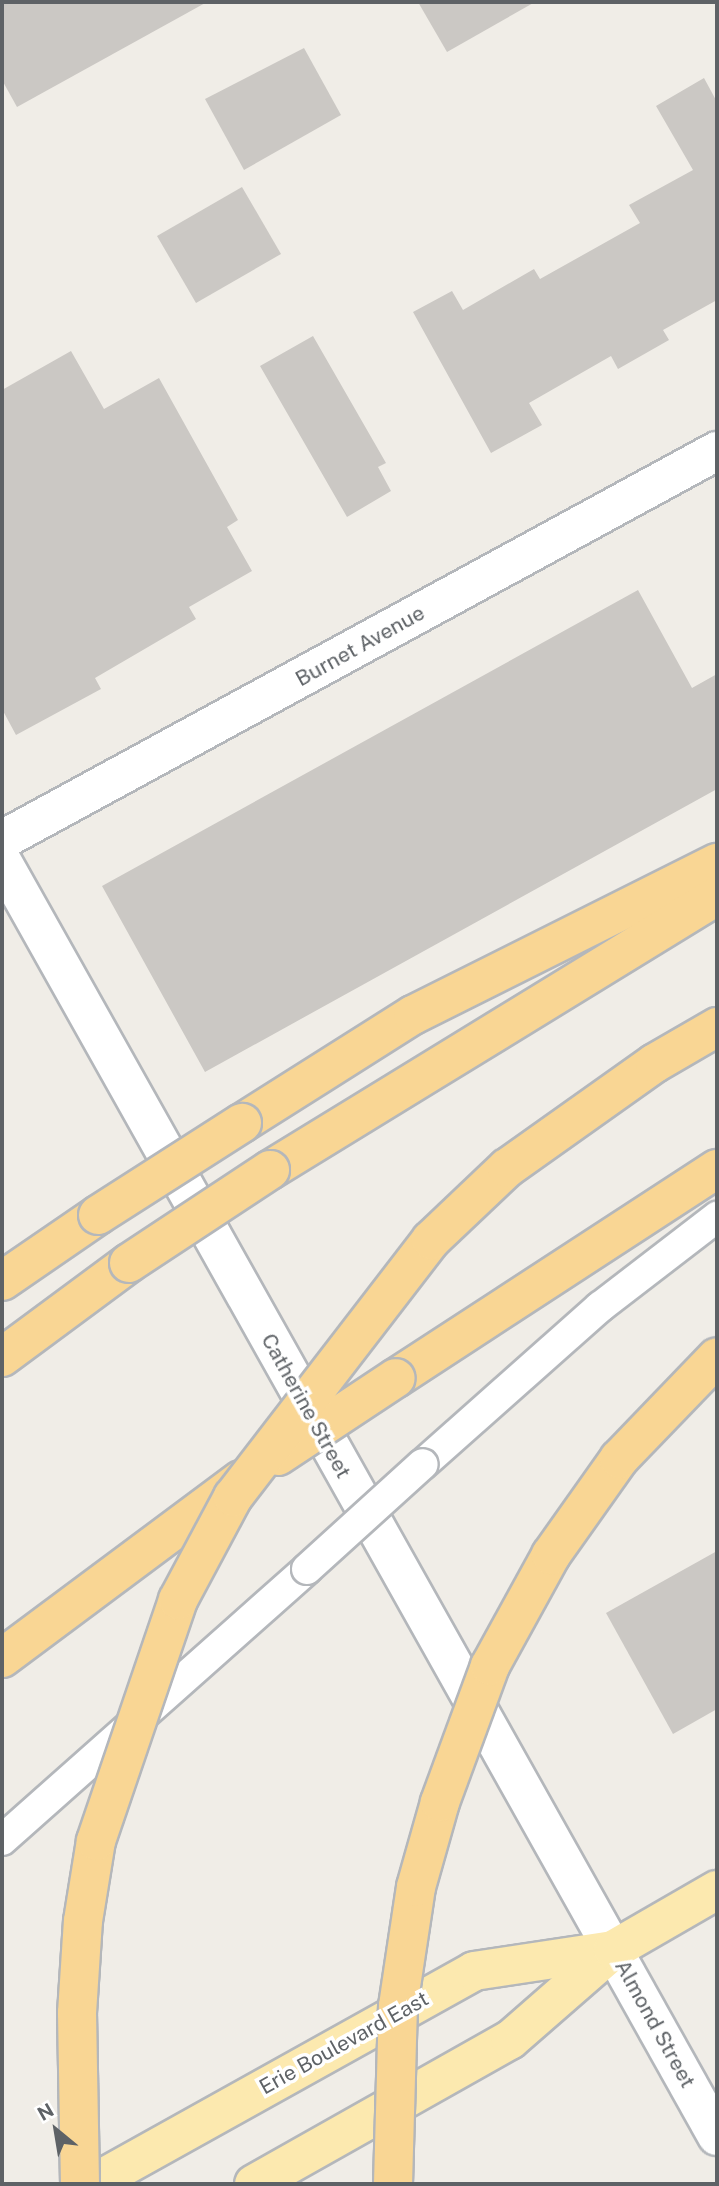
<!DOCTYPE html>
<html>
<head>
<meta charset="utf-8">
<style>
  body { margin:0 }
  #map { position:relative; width:719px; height:2186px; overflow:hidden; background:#f0ede7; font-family:"Public Sans",sans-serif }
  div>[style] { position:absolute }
  .building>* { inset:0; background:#cbc8c4 }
  .roads { filter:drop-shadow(2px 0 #b4b7bb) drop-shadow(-2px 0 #b4b7bb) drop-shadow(0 2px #b4b7bb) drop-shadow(0 -2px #b4b7bb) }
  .service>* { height:30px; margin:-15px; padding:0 15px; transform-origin:15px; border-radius:15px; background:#fff }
  .minor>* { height:38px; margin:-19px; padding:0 19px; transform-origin:19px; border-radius:19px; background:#fff }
  .tertiary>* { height:38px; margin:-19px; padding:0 19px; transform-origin:19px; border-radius:19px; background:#fff }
  .primary>* { height:38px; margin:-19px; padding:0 19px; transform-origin:19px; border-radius:19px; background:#fce9af }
  .motorway>* { height:38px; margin:-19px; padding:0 19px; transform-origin:19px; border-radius:19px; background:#f9d694 }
  .bridges { filter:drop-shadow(2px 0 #b4b7bb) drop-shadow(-2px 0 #b4b7bb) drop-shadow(0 2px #b4b7bb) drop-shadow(0 -2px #b4b7bb) }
  .service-bridge>* { height:30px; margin:-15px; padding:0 15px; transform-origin:15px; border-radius:15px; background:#fff }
  .motorway-bridge>* { height:38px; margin:-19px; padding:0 19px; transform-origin:19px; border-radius:19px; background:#f9d694 }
  span { translate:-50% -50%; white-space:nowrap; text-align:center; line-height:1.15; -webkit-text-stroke:7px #fff; paint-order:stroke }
  .street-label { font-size:21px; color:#5e6266 }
  .frame { position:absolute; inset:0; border:4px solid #5e6266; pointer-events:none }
  .north { position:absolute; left:21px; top:2095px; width:70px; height:70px; -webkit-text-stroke:5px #fff; paint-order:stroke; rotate:330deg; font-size:19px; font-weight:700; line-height:28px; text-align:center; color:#5e6266 }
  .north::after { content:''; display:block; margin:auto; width:24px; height:32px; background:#5e6266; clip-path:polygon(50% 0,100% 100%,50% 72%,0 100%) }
</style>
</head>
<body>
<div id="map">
  <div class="building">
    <div style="clip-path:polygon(2px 2px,207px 2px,17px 107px,2px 80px)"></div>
    <div style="clip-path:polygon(418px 2px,535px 2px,447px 52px)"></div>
    <div style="clip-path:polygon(304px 48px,341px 115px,244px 170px,205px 99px)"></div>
    <div style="clip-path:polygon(704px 78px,717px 102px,717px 300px,663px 330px,669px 340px,618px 369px,611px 356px,529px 403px,542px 425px,491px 453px,413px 312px,452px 291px,463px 310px,534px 269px,540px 279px,640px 223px,629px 205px,693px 170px,656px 106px)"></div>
    <div style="clip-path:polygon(242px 187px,281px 254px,196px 303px,157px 236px)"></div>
    <div style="clip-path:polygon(313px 336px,386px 463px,378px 467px,391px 491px,347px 517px,260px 366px)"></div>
    <div style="clip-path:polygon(71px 351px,104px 409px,159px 378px,238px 520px,227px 527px,252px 571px,189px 607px,196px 619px,95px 678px,101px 689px,16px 735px,2px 709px,2px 390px)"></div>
    <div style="clip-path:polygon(638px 590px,692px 688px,717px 674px,717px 789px,205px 1072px,102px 886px)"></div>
    <div style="clip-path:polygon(717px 1551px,717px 1709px,673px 1734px,606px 1613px)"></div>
  </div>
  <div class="roads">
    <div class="service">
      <div style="left:423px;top:1464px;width:237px;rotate:-41.6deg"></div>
      <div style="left:600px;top:1307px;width:148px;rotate:-37.6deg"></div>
      <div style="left:2px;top:1840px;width:408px;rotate:-41.6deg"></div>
    </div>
    <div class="minor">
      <div style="left:2px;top:861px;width:1249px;rotate:60.7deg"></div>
    </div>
    <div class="tertiary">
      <div style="left:2px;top:840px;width:814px;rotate:-28.55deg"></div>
      <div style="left:613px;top:1950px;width:213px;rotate:60.8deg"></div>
    </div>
    <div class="primary">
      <div style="left:92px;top:2184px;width:437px;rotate:-29.1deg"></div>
      <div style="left:474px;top:1971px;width:141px;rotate:-8.6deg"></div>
      <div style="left:254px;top:2184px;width:294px;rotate:-29.4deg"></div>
      <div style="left:510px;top:2040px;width:137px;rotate:-41.1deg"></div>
      <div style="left:613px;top:1950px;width:120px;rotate:-30deg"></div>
    </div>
    <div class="motorway">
      <div style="left:242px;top:1123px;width:202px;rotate:-32.3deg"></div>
      <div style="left:413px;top:1015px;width:340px;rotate:-26.6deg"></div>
      <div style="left:270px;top:1170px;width:524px;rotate:-31.51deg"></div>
      <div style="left:2px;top:1281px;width:116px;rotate:-34.5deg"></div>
      <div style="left:2px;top:1357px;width:158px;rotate:-36.5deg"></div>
      <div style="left:396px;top:1378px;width:383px;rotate:-33.1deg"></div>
      <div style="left:2px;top:1658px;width:298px;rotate:-36.7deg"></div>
    </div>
  </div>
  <div class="bridges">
    <div class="service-bridge">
      <div style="left:307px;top:1569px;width:156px;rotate:-42.2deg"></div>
    </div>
    <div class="motorway-bridge">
      <div style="left:98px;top:1215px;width:171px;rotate:-32.6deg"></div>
      <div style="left:129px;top:1263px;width:169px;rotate:-33.4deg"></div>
      <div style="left:278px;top:1456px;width:141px;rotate:-33.5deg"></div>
      <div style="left:80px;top:2184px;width:171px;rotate:-91deg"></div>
      <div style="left:77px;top:2013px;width:92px;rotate:-86.3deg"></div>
      <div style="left:83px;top:1921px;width:81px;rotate:-80.8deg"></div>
      <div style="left:96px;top:1841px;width:255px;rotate:-71.2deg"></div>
      <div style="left:178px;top:1600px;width:117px;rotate:-61.9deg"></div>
      <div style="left:233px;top:1497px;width:324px;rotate:-52.4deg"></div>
      <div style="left:431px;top:1240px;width:105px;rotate:-43.5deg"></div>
      <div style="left:507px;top:1168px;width:181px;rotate:-35.4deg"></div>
      <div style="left:655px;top:1063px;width:72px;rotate:-30.1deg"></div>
      <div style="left:393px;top:2184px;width:178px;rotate:-88.4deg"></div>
      <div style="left:398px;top:2006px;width:120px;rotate:-81.4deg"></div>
      <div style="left:416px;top:1887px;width:88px;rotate:-74.2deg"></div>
      <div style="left:440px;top:1802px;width:145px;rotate:-69.8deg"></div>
      <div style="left:490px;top:1666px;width:127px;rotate:-61.2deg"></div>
      <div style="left:551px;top:1555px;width:118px;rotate:-54.7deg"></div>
      <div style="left:619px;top:1459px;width:141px;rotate:-46.1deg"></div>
    </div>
  </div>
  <div class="street-label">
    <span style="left:360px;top:646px;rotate:-29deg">Burnet Avenue</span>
    <span style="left:306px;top:1406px;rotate:61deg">Catherine Street</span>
    <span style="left:655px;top:2024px;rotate:61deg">Almond Street</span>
    <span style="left:344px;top:2043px;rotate:-29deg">Erie Boulevard East</span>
  </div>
  <div class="frame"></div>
  <div class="north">N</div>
</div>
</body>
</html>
